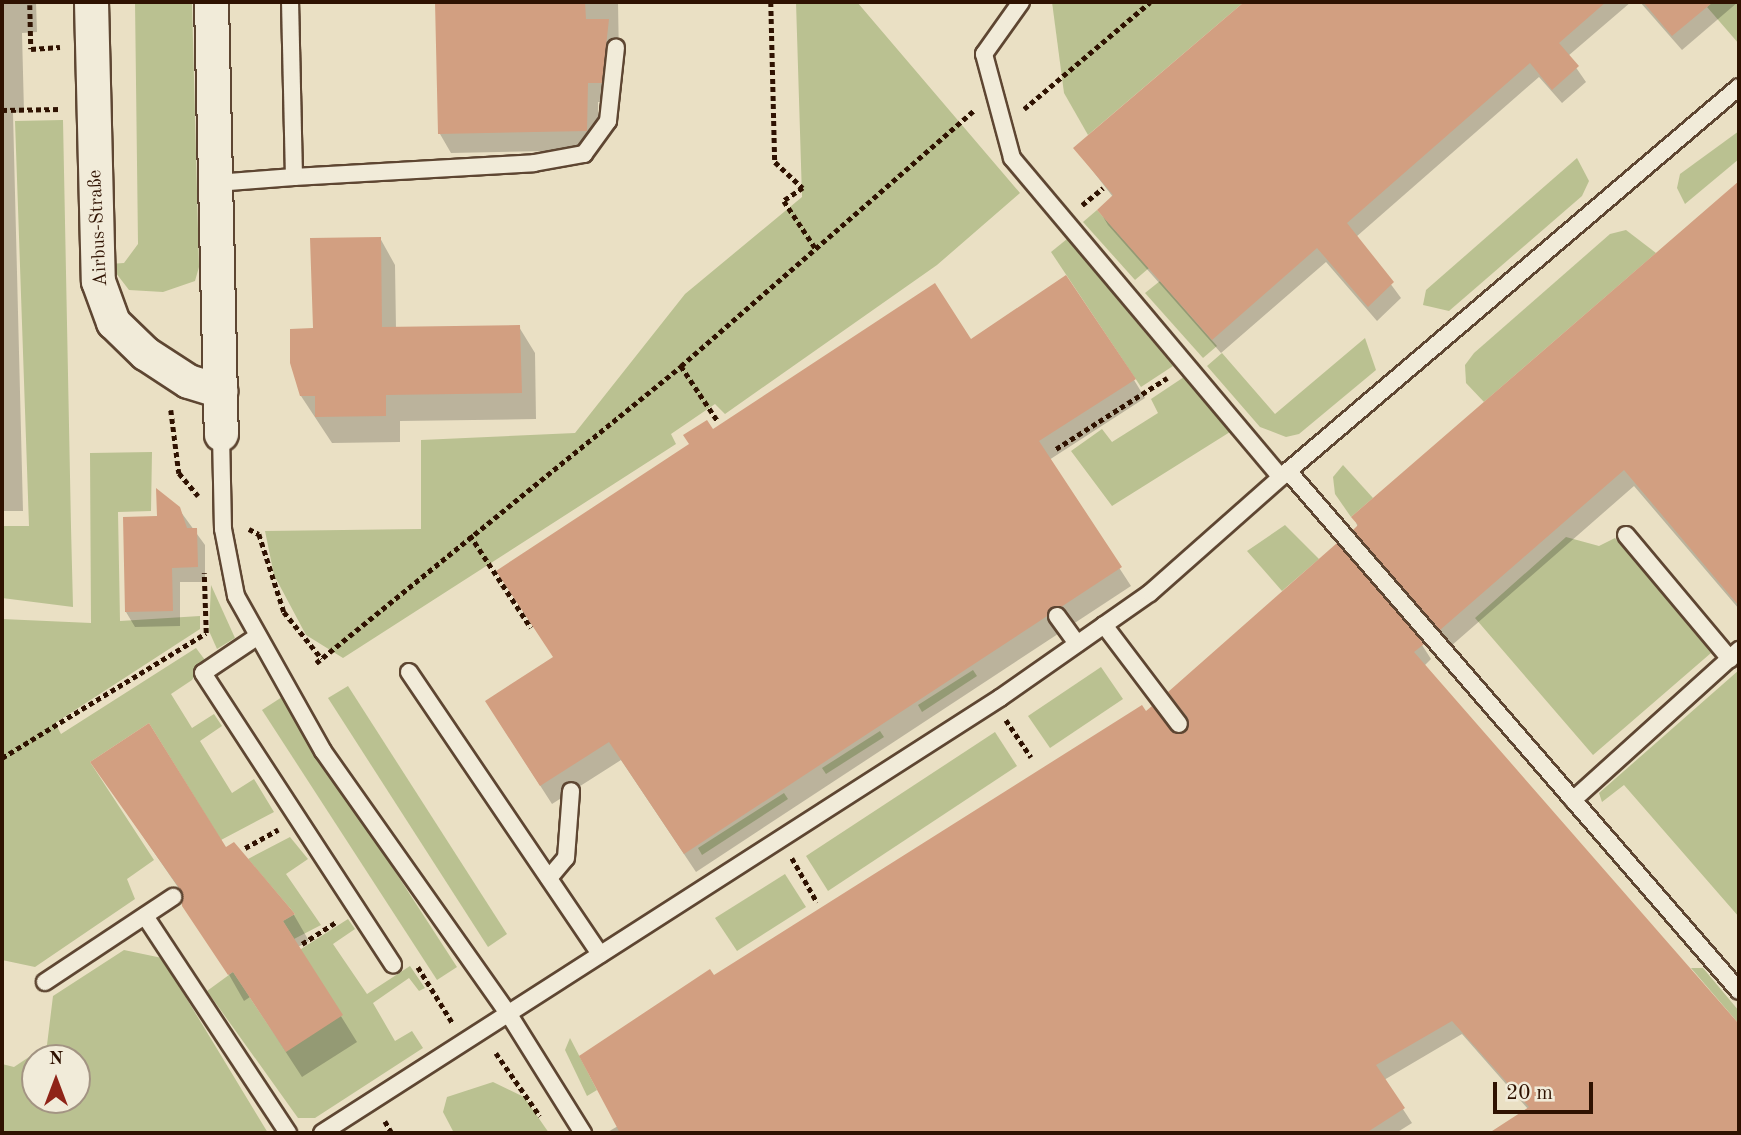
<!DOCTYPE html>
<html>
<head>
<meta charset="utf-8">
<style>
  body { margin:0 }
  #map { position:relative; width:1741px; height:1135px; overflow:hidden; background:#eae0c4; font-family:"Old Standard TT",serif }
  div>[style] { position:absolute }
  .green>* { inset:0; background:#bac191 }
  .shadow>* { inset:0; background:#0003 }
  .building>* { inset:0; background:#d29f81 }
  .path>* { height:4.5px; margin-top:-2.25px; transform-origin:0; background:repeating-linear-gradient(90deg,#2f1201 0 5px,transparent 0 8.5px) }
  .roads { filter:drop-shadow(2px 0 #5e4632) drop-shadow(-2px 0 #5e4632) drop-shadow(0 2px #5e4632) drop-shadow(0 -2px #5e4632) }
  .service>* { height:16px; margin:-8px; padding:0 8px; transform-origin:8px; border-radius:8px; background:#f1ebd9 }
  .minor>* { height:33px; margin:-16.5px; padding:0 16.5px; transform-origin:16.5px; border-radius:16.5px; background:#f1ebd9 }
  span { translate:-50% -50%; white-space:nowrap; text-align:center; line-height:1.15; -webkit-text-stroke:5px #f1ebd9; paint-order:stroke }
  .street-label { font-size:19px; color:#2f1201 }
  .frame { position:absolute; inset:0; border:4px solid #2f1201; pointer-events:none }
  .north { position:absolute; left:21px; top:1044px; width:70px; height:70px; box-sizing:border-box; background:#f1ebd9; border:2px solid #a39483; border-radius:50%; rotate:0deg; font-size:19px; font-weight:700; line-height:28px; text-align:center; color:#2f1201 }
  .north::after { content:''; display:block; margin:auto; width:24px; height:32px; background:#8f2418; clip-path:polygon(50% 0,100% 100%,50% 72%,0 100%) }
  .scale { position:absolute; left:1493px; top:1082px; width:100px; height:32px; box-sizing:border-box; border:4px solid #2f1201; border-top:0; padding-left:9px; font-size:21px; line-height:24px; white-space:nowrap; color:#2f1201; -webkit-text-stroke:5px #f1ebd9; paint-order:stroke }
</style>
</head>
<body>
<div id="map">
  <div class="green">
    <div style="clip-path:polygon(135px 2px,192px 2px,199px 267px,195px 281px,163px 292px,129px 290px,109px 264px,124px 263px,138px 244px)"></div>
    <div style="clip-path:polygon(796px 2px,857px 2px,1020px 193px,937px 265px,725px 414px,715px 404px,671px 434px,676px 444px,343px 658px,306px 635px,274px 575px,265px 531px,421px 529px,421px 440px,575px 433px,685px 294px,802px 197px)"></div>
    <div style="clip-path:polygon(1052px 2px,1244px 2px,1088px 135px,1064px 93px)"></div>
    <div style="clip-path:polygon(1713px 2px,1739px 2px,1739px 44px,1707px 7px)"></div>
    <div style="clip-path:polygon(63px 120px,71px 527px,73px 607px,2px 598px,2px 526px,29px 526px,15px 121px)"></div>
    <div style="clip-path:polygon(1739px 131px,1739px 159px,1685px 204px,1677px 188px,1680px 174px)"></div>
    <div style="clip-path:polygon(1577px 158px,1589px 181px,1582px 196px,1449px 311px,1423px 305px,1426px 290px)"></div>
    <div style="clip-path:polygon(1097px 210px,1149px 268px,1135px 280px,1083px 222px)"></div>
    <div style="clip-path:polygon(1626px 230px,1656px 253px,1484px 402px,1466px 383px,1465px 365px,1474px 353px,1610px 234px)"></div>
    <div style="clip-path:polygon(1067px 239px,1173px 366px,1141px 387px,1051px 252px)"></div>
    <div style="clip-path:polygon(1160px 281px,1217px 346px,1203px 358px,1145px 293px)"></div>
    <div style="clip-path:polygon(1365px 338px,1376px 370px,1299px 434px,1286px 437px,1260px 427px,1207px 366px,1222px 353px,1275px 414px)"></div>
    <div style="clip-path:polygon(1184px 377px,1230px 432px,1112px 506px,1071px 451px,1102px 429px,1112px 442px,1158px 413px,1151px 399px)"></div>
    <div style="clip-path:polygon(152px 452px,151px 511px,118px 512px,120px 621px,200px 616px,200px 629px,55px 723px,61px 734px,196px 648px,205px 660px,192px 680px,171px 694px,192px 728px,214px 714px,222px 726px,200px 741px,232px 793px,254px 779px,274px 812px,221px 840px,149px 723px,90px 762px,154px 860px,127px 879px,135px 899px,35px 967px,2px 960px,2px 619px,91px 623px,90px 453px)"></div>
    <div style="clip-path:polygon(1343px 465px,1373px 498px,1351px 517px,1335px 494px,1333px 477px)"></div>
    <div style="clip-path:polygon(1285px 525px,1319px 559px,1282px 591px,1247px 551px)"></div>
    <div style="clip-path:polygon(1566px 537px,1599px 546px,1615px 538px,1711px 653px,1593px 755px,1475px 618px)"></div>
    <div style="clip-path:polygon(211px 585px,235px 638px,217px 649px,209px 631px)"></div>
    <div style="clip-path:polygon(1101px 667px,1123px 699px,1050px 748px,1028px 716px)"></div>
    <div style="clip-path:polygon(973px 670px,977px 676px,922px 712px,918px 705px)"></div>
    <div style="clip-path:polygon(1739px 670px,1739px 917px,1624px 785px,1602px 802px,1599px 793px)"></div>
    <div style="clip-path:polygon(348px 686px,507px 934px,488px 947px,328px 698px)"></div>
    <div style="clip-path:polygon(282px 697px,457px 967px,437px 980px,262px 710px)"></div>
    <div style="clip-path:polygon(880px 731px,884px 737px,826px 774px,822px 768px)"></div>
    <div style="clip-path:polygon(995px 732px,1017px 766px,828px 891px,806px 856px)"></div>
    <div style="clip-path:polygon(784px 793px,788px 799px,702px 855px,698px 848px)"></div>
    <div style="clip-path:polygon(290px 837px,308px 859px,286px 874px,321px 925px,294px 939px,283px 921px,295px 914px,248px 859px)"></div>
    <div style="clip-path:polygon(785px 874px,806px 907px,737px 951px,715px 918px)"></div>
    <div style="clip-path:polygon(348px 919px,355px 929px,333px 944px,367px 994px,410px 966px,425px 988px,419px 991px,409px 978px,373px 1003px,395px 1041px,412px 1031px,423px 1048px,315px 1118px,298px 1118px,207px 991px,233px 972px,286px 1052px,301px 949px)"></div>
    <div style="clip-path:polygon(evenodd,124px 950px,162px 958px,268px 1133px,2px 1133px,2px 1064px,14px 1067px,47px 1045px,53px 996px,124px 950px,35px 1058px,77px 1058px,77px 1100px,35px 1100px,35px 1058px)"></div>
    <div style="clip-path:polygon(1691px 968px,1703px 968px,1739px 1011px,1739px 1024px)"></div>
    <div style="clip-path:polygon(570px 1038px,597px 1090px,587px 1096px,565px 1050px)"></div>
    <div style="clip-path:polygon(493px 1082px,524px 1097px,549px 1133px,454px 1133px,443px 1112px,447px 1097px)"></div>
  </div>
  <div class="shadow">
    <div style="clip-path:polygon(2px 2px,36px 2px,37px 32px,22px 33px,24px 112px,13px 113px,23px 511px,2px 511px)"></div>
    <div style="clip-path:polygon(437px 2px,618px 2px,619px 60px,612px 102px,598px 102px,598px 150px,451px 153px,440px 134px)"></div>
    <div style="clip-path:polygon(1246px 2px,1631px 2px,1568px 56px,1586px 82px,1562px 103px,1539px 77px,1356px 237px,1401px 298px,1377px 321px,1326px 262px,1221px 353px,1108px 225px,1099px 210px,1113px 197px,1075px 148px)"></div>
    <div style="clip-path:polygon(1640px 2px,1738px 2px,1682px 50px)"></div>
    <div style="clip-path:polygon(1739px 183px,1739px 609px,1634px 486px,1451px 646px,1365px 547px,1354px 517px)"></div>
    <div style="clip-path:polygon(380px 238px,395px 265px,396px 329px,519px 327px,535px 353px,536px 419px,400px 421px,400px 442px,332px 443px,301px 396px,315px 330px)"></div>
    <div style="clip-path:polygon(971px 341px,1134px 380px,1145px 398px,1049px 460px,1131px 586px,696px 872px,621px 760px,552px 804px,498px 720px,555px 658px,713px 431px)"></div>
    <div style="clip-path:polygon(178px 508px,205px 545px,205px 582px,180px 582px,180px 626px,135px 627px,126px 612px,158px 518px)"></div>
    <div style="clip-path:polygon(1422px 645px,1431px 659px,1424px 666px,1739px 1026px,1739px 1133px,1492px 1133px,1528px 1109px,1462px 1034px,1384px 1080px,1412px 1123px,1396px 1133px,606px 1133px,618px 1126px,713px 978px,1146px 713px,1174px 735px,1186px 734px,1189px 721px,1170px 692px)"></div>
    <div style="clip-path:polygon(92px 762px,225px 850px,234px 844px,294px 915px,309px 941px,298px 947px,357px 1042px,302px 1077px,250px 997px,244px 1001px,184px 896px)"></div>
  </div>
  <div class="building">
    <div style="clip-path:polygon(435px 2px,585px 2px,586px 19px,609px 19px,602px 83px,588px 83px,587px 131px,438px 134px)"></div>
    <div style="clip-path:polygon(1244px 2px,1606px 2px,1559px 43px,1579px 66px,1552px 90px,1530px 63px,1347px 223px,1394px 282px,1368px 307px,1317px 248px,1212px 340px,1097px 210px,1113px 195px,1073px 148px)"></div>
    <div style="clip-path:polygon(1643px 2px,1713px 2px,1672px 36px)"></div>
    <div style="clip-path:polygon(1739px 181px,1739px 606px,1624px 470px,1440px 630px,1353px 530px,1358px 525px,1351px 517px)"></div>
    <div style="clip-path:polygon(381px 237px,382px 327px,520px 325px,522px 393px,386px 395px,386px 416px,315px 417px,315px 396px,300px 396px,290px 363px,290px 329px,313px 328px,310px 238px)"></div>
    <div style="clip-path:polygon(1066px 275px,1136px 379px,1039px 441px,1122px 567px,684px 854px,609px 742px,540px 786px,485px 701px,553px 657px,496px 571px,689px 444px,683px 435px,707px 420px,713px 429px,935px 283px,971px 339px)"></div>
    <div style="clip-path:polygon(156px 488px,180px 507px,187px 528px,197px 528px,198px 567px,172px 568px,173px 611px,125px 612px,123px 517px,157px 516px)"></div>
    <div style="clip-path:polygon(1337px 543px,1424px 644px,1414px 652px,1739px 1024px,1739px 1133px,1489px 1133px,1529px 1107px,1452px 1021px,1376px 1065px,1405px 1108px,1366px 1133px,620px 1133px,579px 1056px,710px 969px,714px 975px,1142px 705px,1146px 711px,1152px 706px,1174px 733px,1185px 733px,1188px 718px,1168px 692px)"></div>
    <div style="clip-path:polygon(149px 723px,226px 847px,234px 842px,295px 914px,283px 921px,343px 1015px,286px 1052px,233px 972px,228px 975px,182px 906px,182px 892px,90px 762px)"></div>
  </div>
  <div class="path">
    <div style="left:771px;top:2px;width:160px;rotate:88.6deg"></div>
    <div style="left:775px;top:162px;width:38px;rotate:43deg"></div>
    <div style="left:803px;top:188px;width:23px;rotate:146deg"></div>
    <div style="left:784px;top:201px;width:58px;rotate:56.3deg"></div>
    <div style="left:30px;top:5px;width:44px;rotate:88.7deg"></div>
    <div style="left:31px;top:49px;width:29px;rotate:-4deg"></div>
    <div style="left:1024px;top:109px;width:165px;rotate:-40.3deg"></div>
    <div style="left:2px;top:110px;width:59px;rotate:-1deg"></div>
    <div style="left:1082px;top:205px;width:27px;rotate:-39deg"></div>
    <div style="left:681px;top:366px;width:65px;rotate:56.3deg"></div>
    <div style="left:171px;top:410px;width:64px;rotate:82.8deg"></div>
    <div style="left:179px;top:473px;width:30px;rotate:50deg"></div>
    <div style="left:1056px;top:449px;width:132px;rotate:-32.6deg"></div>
    <div style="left:249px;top:529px;width:11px;rotate:27deg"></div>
    <div style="left:259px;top:534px;width:82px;rotate:72.2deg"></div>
    <div style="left:284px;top:612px;width:60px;rotate:51deg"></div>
    <div style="left:470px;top:535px;width:111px;rotate:56.7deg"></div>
    <div style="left:316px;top:663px;width:471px;rotate:-39.1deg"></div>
    <div style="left:681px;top:366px;width:389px;rotate:-41.1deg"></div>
    <div style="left:1006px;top:720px;width:45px;rotate:56deg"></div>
    <div style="left:2px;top:758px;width:239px;rotate:-31.5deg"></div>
    <div style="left:206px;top:633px;width:60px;rotate:-91.9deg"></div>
    <div style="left:245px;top:848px;width:38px;rotate:-29deg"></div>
    <div style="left:792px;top:858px;width:51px;rotate:60.4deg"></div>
    <div style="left:302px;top:944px;width:40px;rotate:-32.9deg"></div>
    <div style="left:418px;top:967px;width:65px;rotate:58.3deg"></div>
    <div style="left:496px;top:1053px;width:77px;rotate:55.1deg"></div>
    <div style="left:385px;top:1121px;width:14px;rotate:60deg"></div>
  </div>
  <div class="roads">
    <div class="service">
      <div style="left:1021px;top:2px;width:64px;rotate:125.4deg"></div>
      <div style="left:984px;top:54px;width:108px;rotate:74.9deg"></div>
      <div style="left:1012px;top:158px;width:417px;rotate:49.9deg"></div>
      <div style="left:294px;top:177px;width:240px;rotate:-3.3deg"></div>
      <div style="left:534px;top:163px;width:51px;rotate:-10.2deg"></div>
      <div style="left:584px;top:154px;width:41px;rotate:-54deg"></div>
      <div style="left:608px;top:121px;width:74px;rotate:-83.8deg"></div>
      <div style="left:216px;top:183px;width:78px;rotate:-4.4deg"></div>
      <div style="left:294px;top:177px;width:175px;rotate:-91.3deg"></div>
      <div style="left:221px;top:434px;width:95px;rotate:88.8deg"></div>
      <div style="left:223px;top:529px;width:68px;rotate:79deg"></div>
      <div style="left:236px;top:596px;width:178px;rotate:60.7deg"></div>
      <div style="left:323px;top:751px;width:321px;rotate:54.8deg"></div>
      <div style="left:508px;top:1013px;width:142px;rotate:58deg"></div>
      <div style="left:1288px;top:471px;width:592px;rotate:-40.41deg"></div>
      <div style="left:1626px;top:535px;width:162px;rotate:50deg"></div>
      <div style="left:1057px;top:616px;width:34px;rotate:54deg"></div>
      <div style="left:1104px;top:625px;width:124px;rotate:52.9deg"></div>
      <div style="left:258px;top:636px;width:66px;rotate:146.1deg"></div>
      <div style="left:203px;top:673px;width:348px;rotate:56.9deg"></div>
      <div style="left:409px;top:672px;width:341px;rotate:55.9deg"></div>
      <div style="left:1573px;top:800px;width:224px;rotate:-42.1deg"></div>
      <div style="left:549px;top:878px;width:26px;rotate:-50deg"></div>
      <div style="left:566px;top:858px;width:67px;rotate:-85.7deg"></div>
      <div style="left:145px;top:916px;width:260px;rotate:56.6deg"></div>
      <div style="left:45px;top:982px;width:154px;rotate:-33.6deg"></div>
      <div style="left:322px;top:1133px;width:806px;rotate:-32.68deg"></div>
      <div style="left:1000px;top:698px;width:183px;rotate:-35deg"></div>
      <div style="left:1150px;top:593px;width:184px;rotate:-41.5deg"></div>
      <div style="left:1288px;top:471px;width:688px;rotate:49.06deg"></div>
    </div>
    <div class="minor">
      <div style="left:91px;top:2px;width:279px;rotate:88.6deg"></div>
      <div style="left:98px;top:281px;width:44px;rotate:69.9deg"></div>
      <div style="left:113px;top:322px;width:45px;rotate:44.1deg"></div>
      <div style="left:145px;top:353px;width:51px;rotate:33.1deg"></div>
      <div style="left:188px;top:381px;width:34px;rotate:17deg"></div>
      <div style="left:211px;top:2px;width:432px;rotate:88.7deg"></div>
    </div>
  </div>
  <div class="street-label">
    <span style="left:99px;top:228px;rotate:-93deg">Airbus-Straße</span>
  </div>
  <div class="frame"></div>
  <div class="north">N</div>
  <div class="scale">20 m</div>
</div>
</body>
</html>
